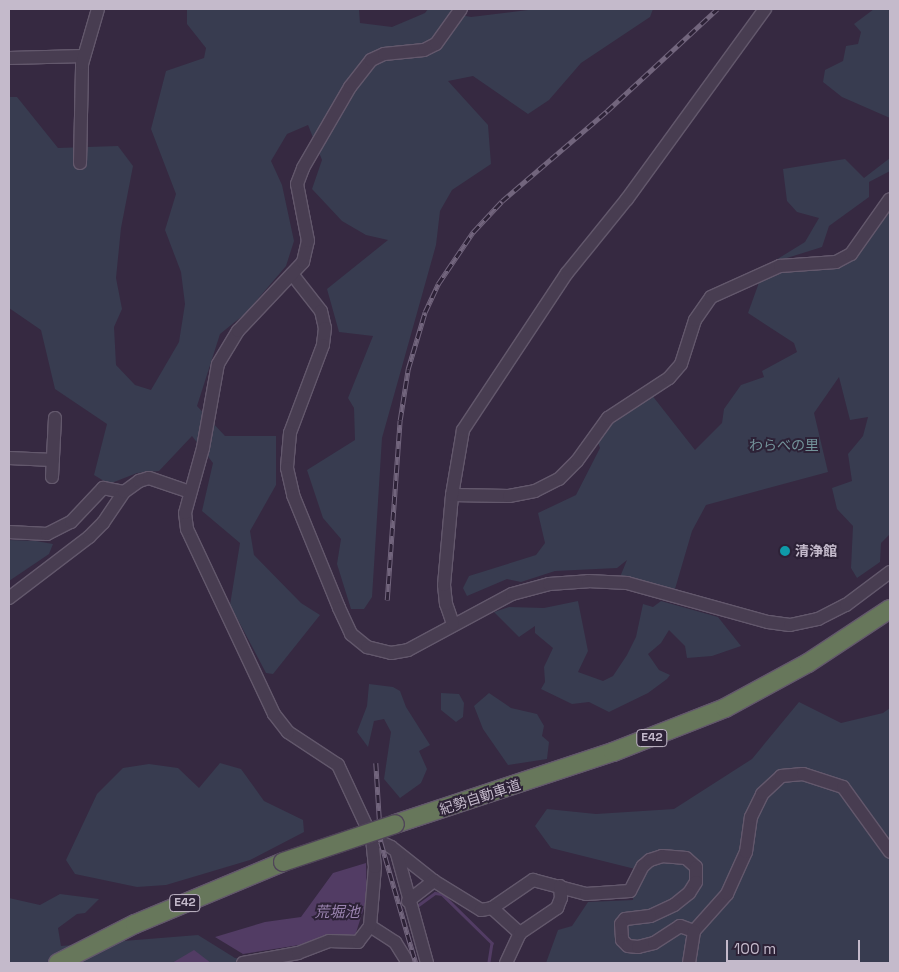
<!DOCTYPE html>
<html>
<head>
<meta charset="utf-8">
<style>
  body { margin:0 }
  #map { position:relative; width:899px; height:972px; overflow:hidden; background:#362941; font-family:"Space Grotesk","Noto Sans JP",sans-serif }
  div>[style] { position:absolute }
  .green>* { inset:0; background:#383c50 }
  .water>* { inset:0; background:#523c64 }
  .stream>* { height:2.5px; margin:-1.25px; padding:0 1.25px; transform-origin:1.25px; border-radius:1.25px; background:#523c64 }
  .roads { filter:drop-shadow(1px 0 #63586c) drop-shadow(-1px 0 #63586c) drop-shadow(0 1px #63586c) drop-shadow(0 -1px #63586c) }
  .minor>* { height:12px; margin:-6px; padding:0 6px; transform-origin:6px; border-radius:6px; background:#483d51 }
  .highway>* { height:18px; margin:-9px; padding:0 9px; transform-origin:9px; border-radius:9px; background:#67775b }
  .rail>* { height:4.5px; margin-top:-2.25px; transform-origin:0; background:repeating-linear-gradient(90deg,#2d2237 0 8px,#72657d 0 16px); box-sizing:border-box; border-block:1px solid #72657d }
  .bridges { filter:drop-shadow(1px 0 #504559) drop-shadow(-1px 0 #504559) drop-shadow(0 1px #504559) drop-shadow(0 -1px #504559) }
  .highway-bridge>* { height:18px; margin:-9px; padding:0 9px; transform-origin:9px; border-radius:9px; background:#67775b }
  .dots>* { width:14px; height:14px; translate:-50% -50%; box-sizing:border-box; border:2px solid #2d2237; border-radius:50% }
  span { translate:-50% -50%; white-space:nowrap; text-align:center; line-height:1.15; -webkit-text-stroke:4px #2d2237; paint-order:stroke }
  .shield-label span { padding:1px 4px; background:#2d2237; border:1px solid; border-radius:4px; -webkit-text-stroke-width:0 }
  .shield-label { font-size:12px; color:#c4bacb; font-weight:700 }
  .park-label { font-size:14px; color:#73939a }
  .poi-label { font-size:14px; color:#c4bacb; font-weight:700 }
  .left { translate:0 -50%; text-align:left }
  .street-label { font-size:14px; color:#c4bacb }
  .water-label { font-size:15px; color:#9b84b0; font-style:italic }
  .frame { position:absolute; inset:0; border:10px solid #c4bacb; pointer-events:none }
  .scale { position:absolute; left:726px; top:940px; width:134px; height:22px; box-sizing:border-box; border:2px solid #c4bacb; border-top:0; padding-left:6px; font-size:15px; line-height:18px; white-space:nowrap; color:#c4bacb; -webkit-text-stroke:4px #2d2237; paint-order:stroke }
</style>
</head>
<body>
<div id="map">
  <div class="green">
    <div style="clip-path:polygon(187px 9px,359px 9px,360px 23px,392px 27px,425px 13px,428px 9px,456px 9px,456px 14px,471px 17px,536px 9px,653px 9px,650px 17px,581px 63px,549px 100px,528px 114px,473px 76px,448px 81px,488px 125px,491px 164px,452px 190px,440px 211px,436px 245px,382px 438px,372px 597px,364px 609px,351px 609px,337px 564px,341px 539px,323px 518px,307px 470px,355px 440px,354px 408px,348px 398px,373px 336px,339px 332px,327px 289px,388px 240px,366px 235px,342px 221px,312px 189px,322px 160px,308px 125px,287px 134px,271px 161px,282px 185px,294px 241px,286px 266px,246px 313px,220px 334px,197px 406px,225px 436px,276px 436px,276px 485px,250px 531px,254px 555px,301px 603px,320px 615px,273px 674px,266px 673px,230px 605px,240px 543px,202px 511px,213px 463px,192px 436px,159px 471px,137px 473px,109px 484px,94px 475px,107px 424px,55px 389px,41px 330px,9px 308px,9px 97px,17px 97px,58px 148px,118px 146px,133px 166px,121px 228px,116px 278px,122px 309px,114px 327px,116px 365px,135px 385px,151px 390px,179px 342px,185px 304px,181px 272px,165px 230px,176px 194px,151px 129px,166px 71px,204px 58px,206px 48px,187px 24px)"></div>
    <div style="clip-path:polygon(874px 9px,890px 9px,890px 118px,842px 97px,823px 82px,825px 70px,843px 61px,846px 46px,858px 44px,861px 32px,854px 24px)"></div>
    <div style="clip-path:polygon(890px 158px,890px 171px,869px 182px,869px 197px,829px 226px,822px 247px,771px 263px,805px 242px,819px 218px,797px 212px,787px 201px,783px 169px,845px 159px,864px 178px)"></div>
    <div style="clip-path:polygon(890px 207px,890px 534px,881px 543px,880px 562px,857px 578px,851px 568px,853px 526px,837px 509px,832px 488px,852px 481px,848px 454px,863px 436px,868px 417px,850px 420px,839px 377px,814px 413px,828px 472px,706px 505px,692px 531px,675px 589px,620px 577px,627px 560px,617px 568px,555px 571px,521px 582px,507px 579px,467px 596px,463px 588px,469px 576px,536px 555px,545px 543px,538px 513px,576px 495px,600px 448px,597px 439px,611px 423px,651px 394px,695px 450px,722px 423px,724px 409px,741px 385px,764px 377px,762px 371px,797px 352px,794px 343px,748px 313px,761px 277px,792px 270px,836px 267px,860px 253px)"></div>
    <div style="clip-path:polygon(9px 540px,36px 541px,53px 544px,49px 554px,9px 581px)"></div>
    <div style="clip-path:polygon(578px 601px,588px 651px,578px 672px,603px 681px,613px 676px,627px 655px,636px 637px,643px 604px,653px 607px,661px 601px,718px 617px,741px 646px,712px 656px,687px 658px,685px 646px,669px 630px,661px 643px,648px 654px,659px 670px,670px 675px,667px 679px,648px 693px,609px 712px,589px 702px,572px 704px,541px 689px,545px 682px,544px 667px,553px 648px,535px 633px,535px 626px,519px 637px,494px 612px,509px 607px,544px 608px)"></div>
    <div style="clip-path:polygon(369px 684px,393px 687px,400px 691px,406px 707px,430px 745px,419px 751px,427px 769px,421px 783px,400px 798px,384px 779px,391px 732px,384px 719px,374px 721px,368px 747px,357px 732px,367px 706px)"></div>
    <div style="clip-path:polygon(441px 693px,459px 694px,464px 703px,463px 717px,456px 722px,441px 710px)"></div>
    <div style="clip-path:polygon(489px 693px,511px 708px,537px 714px,544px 726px,542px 736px,549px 742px,547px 759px,508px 765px,483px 729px,474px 706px)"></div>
    <div style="clip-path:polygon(799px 702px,841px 723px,883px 713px,890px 708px,890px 963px,546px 963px,558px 930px,572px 926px,588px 902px,633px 900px,635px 869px,551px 848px,535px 826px,547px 809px,596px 814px,674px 809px,752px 759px)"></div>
    <div style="clip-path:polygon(220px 763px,241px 769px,264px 801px,303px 820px,304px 832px,250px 860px,166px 885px,137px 887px,75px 874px,66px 860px,97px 794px,123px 768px,149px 764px,178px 768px,199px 788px)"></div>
    <div style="clip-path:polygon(60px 894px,99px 899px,85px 913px,77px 914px,58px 928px,61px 946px,198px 935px,235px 958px,306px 963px,9px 963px,9px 898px,40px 905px)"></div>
  </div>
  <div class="water">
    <div style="clip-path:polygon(366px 863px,367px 898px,355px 936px,243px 954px,215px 937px,265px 922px,301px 917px,333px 873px)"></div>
    <div style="clip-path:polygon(194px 950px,211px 963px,172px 963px)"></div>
  </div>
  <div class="stream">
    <div style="left:417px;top:906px;width:22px;rotate:-36deg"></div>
    <div style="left:435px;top:893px;width:7px;rotate:8deg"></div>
    <div style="left:442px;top:894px;width:70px;rotate:44.4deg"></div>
    <div style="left:492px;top:943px;width:20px;rotate:99deg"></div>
  </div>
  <div class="roads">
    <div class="minor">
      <div style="left:9px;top:58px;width:75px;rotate:-1.5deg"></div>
      <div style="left:80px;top:163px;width:99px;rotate:-88.8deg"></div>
      <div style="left:82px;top:64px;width:57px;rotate:-73.8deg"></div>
      <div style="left:292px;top:274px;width:47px;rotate:51.9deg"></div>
      <div style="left:321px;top:311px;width:17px;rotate:77deg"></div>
      <div style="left:325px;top:328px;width:17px;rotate:97deg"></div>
      <div style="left:323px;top:345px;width:94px;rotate:110.6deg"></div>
      <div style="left:290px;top:433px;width:35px;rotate:95deg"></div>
      <div style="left:287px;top:468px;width:28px;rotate:77deg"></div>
      <div style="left:293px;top:495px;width:122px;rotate:67.8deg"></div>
      <div style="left:339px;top:608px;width:29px;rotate:65deg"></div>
      <div style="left:351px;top:634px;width:21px;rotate:39deg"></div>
      <div style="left:367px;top:647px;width:25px;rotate:14deg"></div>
      <div style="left:391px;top:653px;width:17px;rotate:-10deg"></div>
      <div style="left:408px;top:650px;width:118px;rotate:-28.3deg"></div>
      <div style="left:512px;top:594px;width:38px;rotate:-15deg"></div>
      <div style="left:549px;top:584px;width:39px;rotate:-4deg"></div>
      <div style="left:588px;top:581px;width:39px;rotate:3deg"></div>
      <div style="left:627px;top:583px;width:146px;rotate:15.5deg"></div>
      <div style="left:768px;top:622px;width:22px;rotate:8deg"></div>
      <div style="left:790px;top:625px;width:29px;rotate:-12deg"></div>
      <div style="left:818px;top:619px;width:31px;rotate:-27deg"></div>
      <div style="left:846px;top:605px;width:55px;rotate:-36.9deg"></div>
      <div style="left:9px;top:458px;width:44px;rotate:2.6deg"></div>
      <div style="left:52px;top:477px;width:59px;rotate:-87.1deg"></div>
      <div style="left:452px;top:495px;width:57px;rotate:1deg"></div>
      <div style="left:509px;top:496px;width:26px;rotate:-11deg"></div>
      <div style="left:535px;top:491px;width:27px;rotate:-27deg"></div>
      <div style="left:559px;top:479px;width:25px;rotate:-45deg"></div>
      <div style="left:577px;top:461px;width:53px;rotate:-54.2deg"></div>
      <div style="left:608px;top:418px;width:73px;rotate:-33.3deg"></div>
      <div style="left:669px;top:378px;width:18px;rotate:-49deg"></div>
      <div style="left:681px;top:364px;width:46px;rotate:-72.3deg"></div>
      <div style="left:695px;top:320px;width:28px;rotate:-55deg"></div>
      <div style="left:711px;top:297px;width:76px;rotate:-24.2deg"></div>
      <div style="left:780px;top:266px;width:56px;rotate:-4.1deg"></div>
      <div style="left:836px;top:262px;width:17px;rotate:-28deg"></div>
      <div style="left:851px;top:254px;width:67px;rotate:-54.7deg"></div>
      <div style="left:9px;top:532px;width:38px;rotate:3deg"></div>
      <div style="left:47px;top:534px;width:27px;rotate:-27deg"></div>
      <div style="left:71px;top:522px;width:47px;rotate:-46.7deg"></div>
      <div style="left:103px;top:488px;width:21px;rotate:11deg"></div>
      <div style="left:9px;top:598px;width:101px;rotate:-37.3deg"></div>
      <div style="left:89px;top:537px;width:20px;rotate:-45deg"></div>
      <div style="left:103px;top:523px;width:37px;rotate:-56deg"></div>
      <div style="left:124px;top:492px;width:19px;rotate:-36deg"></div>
      <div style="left:139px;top:481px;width:10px;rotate:-17deg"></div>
      <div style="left:149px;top:478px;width:43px;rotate:18.9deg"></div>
      <div style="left:453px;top:624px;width:21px;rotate:-109deg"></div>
      <div style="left:446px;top:604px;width:19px;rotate:-96deg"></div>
      <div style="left:444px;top:585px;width:90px;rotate:-84.9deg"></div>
      <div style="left:452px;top:495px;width:66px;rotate:-80.4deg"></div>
      <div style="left:463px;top:430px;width:188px;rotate:-56.5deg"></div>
      <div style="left:567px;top:273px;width:95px;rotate:-51deg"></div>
      <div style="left:627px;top:199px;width:235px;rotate:-54deg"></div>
      <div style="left:372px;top:838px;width:21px;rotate:25deg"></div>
      <div style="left:391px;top:847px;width:55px;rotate:38.3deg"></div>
      <div style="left:434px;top:881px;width:55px;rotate:31.7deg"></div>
      <div style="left:481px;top:910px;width:11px;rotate:-10deg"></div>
      <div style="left:492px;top:908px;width:50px;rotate:-34.3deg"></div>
      <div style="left:533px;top:880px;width:55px;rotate:14.8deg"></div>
      <div style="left:586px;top:894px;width:44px;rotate:-3.9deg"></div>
      <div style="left:630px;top:891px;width:28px;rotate:-63deg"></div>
      <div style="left:643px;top:866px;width:9px;rotate:-41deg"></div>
      <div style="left:650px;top:860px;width:13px;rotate:-18deg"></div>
      <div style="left:662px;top:856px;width:24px;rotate:5deg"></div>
      <div style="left:686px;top:858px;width:13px;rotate:42deg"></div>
      <div style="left:696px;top:867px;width:15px;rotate:90deg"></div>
      <div style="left:696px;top:882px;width:13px;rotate:122deg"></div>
      <div style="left:689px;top:893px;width:19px;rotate:141deg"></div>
      <div style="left:674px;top:905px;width:26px;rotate:155deg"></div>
      <div style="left:650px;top:916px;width:25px;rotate:173deg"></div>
      <div style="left:625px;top:919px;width:6px;rotate:129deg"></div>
      <div style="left:621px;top:924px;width:16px;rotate:86deg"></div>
      <div style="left:622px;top:940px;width:8px;rotate:45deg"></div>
      <div style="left:628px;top:946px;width:10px;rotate:6deg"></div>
      <div style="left:638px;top:947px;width:16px;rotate:-14deg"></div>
      <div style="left:654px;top:943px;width:31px;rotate:-33deg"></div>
      <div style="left:680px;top:926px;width:15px;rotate:20deg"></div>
      <div style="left:694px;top:931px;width:50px;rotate:-48.3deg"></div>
      <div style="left:727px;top:894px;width:46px;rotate:-65.7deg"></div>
      <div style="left:746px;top:852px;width:35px;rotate:-82deg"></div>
      <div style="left:751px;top:817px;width:25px;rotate:-64deg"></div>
      <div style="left:762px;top:794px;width:26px;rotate:-43deg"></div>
      <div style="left:781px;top:776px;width:22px;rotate:-5deg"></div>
      <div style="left:803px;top:774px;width:42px;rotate:18deg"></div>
      <div style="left:843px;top:787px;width:80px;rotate:54.1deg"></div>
      <div style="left:397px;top:854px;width:113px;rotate:74.6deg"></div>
      <div style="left:408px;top:901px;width:33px;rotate:-38deg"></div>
      <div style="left:492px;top:908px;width:38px;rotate:42deg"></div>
      <div style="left:370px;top:926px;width:30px;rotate:33deg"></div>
      <div style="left:395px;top:942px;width:25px;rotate:58deg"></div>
      <div style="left:243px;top:963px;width:56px;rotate:-10.3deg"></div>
      <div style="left:298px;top:953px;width:33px;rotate:-21deg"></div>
      <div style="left:329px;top:941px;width:29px;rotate:2deg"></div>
      <div style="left:358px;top:942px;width:20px;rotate:-53deg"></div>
      <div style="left:370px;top:926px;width:59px;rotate:-85.2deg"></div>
      <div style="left:375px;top:867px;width:29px;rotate:-96deg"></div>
      <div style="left:372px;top:838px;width:81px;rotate:-115deg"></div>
      <div style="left:338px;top:765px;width:60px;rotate:-146.6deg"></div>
      <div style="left:288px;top:732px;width:23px;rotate:-128deg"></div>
      <div style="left:274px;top:714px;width:204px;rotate:-115.2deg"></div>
      <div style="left:187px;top:529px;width:16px;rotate:-97deg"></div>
      <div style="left:185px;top:513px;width:67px;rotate:-74.5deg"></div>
      <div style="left:203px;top:448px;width:85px;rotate:-79.9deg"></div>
      <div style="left:218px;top:364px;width:39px;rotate:-59deg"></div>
      <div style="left:238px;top:331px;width:95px;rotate:-46.7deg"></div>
      <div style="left:303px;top:262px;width:22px;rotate:-77deg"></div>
      <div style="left:308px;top:241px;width:58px;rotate:-100.9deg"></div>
      <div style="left:297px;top:184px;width:17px;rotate:-69deg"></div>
      <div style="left:303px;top:168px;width:94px;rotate:-59.9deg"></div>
      <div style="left:350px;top:87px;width:34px;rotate:-52deg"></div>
      <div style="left:371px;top:60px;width:14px;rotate:-25deg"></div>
      <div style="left:384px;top:54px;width:40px;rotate:-5.7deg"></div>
      <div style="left:424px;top:50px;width:13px;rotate:-27deg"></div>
      <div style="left:436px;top:44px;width:43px;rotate:-54.5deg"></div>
      <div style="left:506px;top:963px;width:33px;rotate:-65deg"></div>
      <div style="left:520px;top:933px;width:45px;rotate:-34deg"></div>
      <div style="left:557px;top:908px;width:11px;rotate:-68deg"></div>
      <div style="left:561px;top:898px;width:12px;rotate:-95deg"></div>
      <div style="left:689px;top:963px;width:32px;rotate:-81deg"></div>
    </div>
    <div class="highway">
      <div style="left:395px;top:824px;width:230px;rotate:-18.3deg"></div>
      <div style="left:613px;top:752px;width:120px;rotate:-21.4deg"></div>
      <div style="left:725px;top:708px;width:94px;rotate:-28.5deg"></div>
      <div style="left:808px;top:663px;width:98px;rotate:-33.4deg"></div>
      <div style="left:58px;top:963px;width:86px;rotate:-26.9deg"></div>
      <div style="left:135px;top:924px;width:160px;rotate:-22.7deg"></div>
    </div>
  </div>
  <div class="rail">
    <div style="left:387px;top:600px;width:180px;rotate:-85.9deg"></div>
    <div style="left:400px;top:420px;width:52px;rotate:-81.1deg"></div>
    <div style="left:408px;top:369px;width:59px;rotate:-73.4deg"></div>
    <div style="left:425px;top:312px;width:31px;rotate:-65deg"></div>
    <div style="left:438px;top:284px;width:63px;rotate:-56.1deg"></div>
    <div style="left:473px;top:232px;width:42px;rotate:-46.9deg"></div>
    <div style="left:502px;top:201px;width:138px;rotate:-40.6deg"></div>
    <div style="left:607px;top:111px;width:150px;rotate:-42.8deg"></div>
    <div style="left:376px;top:763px;width:79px;rotate:86.4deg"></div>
    <div style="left:381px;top:842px;width:126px;rotate:73.9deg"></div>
  </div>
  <div class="bridges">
    <div class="highway-bridge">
      <div style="left:283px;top:862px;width:118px;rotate:-18.7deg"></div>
    </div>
  </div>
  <div class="dots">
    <div style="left:785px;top:551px;background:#0f9aa8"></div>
  </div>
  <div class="shield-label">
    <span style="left:652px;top:738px">E42</span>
    <span style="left:185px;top:903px">E42</span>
  </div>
  <div class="park-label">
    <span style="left:784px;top:445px">わらべの里</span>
  </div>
  <div class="poi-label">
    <span class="left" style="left:795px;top:551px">清浄館</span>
  </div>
  <div class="street-label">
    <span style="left:480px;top:797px;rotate:-18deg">紀勢自動車道</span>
  </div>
  <div class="water-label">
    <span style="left:337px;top:912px">荒堀池</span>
  </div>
  <div class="frame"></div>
  <div class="scale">100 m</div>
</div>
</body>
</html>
